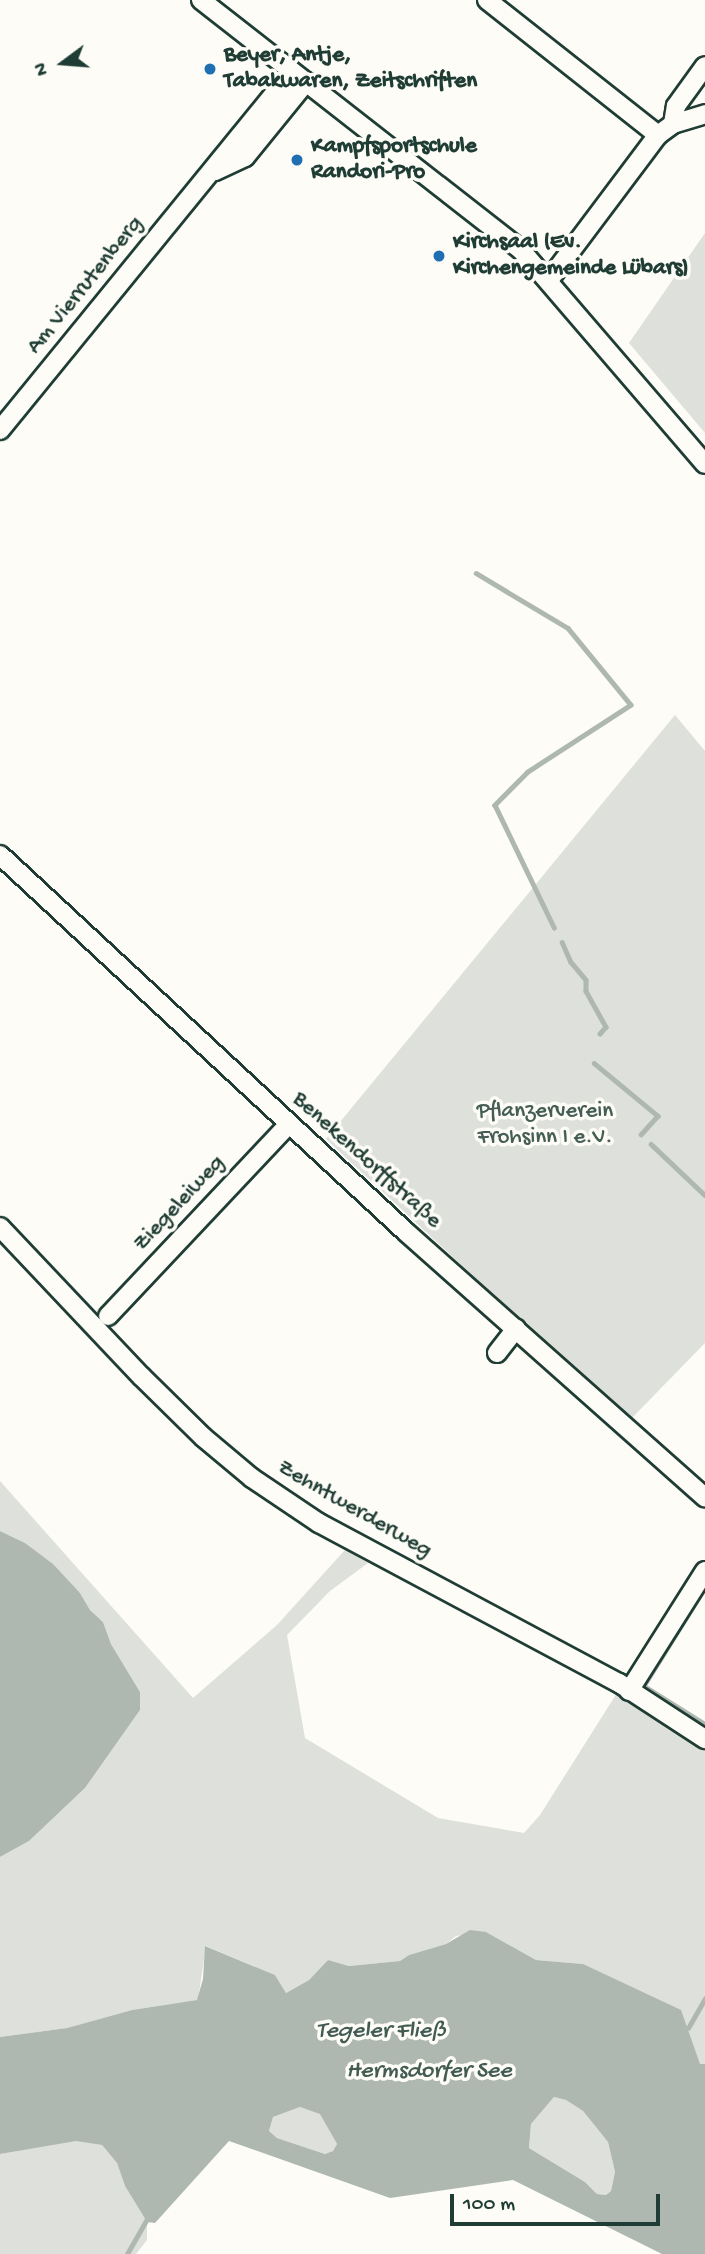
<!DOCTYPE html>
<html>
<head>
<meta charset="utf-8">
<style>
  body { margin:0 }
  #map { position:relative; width:705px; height:2254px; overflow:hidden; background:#fdfcf7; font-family:"Gochi Hand",sans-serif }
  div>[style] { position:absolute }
  .green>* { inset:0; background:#dde0db }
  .water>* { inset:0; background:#aeb8b1 }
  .stream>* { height:4.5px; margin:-2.25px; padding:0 2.25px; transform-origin:2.25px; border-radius:2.25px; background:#aeb8b1 }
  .roads { filter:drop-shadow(2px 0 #1f3d34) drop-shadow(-2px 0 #1f3d34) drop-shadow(0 2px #1f3d34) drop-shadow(0 -2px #1f3d34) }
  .minor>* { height:18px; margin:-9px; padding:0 9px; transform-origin:9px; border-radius:9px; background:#fdfcf7 }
  .dots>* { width:19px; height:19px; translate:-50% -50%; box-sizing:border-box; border:4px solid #fdfcf7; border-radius:50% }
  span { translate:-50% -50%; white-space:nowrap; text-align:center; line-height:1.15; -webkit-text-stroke:7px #fdfcf7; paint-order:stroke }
  .poi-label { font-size:23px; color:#1f3d34; font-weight:700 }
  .left { translate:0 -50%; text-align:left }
  .street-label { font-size:23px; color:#1f3d34 }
  .park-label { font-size:23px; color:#455e55 }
  .water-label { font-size:24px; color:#435c53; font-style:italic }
  .north { position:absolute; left:28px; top:28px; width:70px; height:70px; -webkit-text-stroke:5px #fdfcf7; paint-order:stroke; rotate:254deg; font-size:19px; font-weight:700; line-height:28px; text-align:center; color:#1f3d34 }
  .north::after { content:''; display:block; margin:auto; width:24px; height:32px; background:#1f3d34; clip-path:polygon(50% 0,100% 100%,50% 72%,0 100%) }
  .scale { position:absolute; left:450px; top:2194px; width:210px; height:32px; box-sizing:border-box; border:4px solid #1f3d34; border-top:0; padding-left:9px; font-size:21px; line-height:24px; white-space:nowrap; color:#1f3d34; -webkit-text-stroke:5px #fdfcf7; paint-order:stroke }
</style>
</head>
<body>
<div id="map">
  <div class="green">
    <div style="clip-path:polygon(705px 233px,705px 433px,629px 343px)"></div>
    <div style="clip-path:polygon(675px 715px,705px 751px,705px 1343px,629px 1421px,326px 1139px)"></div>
    <div style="clip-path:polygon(0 1481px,193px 1698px,277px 1625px,345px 1550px,368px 1563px,330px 1591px,287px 1635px,305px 1738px,438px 1818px,524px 1833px,540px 1815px,617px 1693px,705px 1748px,705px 2064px,700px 2064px,583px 1964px,536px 1960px,486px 1932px,456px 1936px,446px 1944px,409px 1955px,400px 1961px,349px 1966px,328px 1960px,309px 1980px,286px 1993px,275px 1975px,206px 1946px,198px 2000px,132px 2010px,67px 2028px,0 2037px,0 1857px,29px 1841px,85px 1788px,140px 1710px,140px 1692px,111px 1644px,103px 1622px,90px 1610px,80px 1593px,25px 1543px,0 1531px)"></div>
    <div style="clip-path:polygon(554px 2097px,566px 2100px,583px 2111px,608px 2142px,615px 2172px,611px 2191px,606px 2195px,597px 2194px,585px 2182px,529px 2148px,531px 2124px)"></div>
    <div style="clip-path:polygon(300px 2107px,320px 2113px,337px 2144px,333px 2151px,325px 2154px,277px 2138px,269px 2131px,273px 2117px)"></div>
    <div style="clip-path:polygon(76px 2140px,102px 2145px,117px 2163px,125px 2186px,147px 2222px,147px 2240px,136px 2254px,0 2254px,0 2154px)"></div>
  </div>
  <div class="water">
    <div style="clip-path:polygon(0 1531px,25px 1543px,53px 1564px,80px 1593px,90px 1610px,103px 1622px,111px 1644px,140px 1692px,140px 1710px,85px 1788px,29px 1841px,0 1857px)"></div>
    <div style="clip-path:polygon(evenodd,470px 1930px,486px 1932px,536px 1960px,583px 1964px,681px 2010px,700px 2064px,705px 2064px,705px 2254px,662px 2254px,513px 2180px,390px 2198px,229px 2141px,155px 2223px,147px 2222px,125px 2186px,117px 2163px,102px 2145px,76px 2141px,0 2154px,0 2037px,67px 2028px,132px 2010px,197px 2000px,203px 1979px,205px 1946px,275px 1975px,286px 1993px,309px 1980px,328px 1960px,349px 1966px,400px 1961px,409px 1955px,446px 1944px,470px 1930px,554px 2097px,566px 2100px,583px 2111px,608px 2142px,615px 2172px,611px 2191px,606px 2195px,597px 2194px,585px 2182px,529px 2148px,531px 2124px,554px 2097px,470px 1930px,300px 2107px,320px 2114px,337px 2144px,333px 2151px,325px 2154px,277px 2138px,269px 2131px,273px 2117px,300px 2107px)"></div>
  </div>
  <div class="stream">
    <div style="left:476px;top:573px;width:107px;rotate:30.9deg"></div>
    <div style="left:568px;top:628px;width:99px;rotate:50.7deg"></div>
    <div style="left:631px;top:705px;width:123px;rotate:147deg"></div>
    <div style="left:528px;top:772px;width:47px;rotate:135deg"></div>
    <div style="left:495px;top:805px;width:136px;rotate:64.2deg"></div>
    <div style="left:562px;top:942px;width:22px;rotate:66deg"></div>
    <div style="left:571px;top:962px;width:23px;rotate:50deg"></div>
    <div style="left:586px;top:980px;width:11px;rotate:90deg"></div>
    <div style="left:586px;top:991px;width:41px;rotate:60.9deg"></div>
    <div style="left:606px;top:1027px;width:9px;rotate:131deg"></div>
    <div style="left:594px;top:1063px;width:83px;rotate:39.6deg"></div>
    <div style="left:658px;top:1116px;width:25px;rotate:132deg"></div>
    <div style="left:651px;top:1144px;width:74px;rotate:43.4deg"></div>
    <div style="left:705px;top:1588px;width:115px;rotate:121.9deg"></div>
    <div style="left:644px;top:1686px;width:72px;rotate:31.9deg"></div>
    <div style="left:688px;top:2028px;width:34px;rotate:-60deg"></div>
    <div style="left:127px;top:2254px;width:40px;rotate:-60.3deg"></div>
  </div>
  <div class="roads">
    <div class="minor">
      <div style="left:201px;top:0;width:406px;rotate:38deg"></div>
      <div style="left:521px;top:250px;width:282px;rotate:49.3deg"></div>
      <div style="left:487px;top:0;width:218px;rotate:38.3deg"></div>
      <div style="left:673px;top:124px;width:18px;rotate:-81deg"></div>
      <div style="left:676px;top:106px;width:49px;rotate:-54.1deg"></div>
      <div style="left:215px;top:171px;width:33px;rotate:-25deg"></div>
      <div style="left:245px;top:157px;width:97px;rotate:-50.9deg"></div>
      <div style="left:549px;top:280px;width:181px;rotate:-53.1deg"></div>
      <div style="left:658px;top:135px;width:19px;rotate:-36deg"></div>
      <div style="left:673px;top:124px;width:34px;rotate:-17deg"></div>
      <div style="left:0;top:430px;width:462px;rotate:-50.8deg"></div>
      <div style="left:0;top:855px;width:554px;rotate:42.88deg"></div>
      <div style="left:406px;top:1232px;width:400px;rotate:41.6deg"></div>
      <div style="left:0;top:1227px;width:205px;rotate:46.6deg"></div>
      <div style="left:141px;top:1376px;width:87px;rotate:44.5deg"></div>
      <div style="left:203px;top:1437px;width:64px;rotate:39.9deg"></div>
      <div style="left:252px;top:1478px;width:81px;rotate:33.9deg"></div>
      <div style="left:319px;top:1523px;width:340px;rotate:28.1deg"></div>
      <div style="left:619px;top:1683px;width:103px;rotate:33.1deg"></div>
      <div style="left:108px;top:1316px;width:264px;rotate:-46.7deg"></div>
      <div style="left:497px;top:1353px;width:31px;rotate:-52deg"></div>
      <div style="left:629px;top:1691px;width:142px;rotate:-57.7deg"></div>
    </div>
  </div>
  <div class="dots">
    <div style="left:210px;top:69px;background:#1f6fb2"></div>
    <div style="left:297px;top:160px;background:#1f6fb2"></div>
    <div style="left:439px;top:256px;background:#1f6fb2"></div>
  </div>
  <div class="poi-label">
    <span class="left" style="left:224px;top:69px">Beyer, Antje,<br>Tabakwaren, Zeitschriften</span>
    <span class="left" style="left:311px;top:160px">Kampfsportschule<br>Randori-Pro</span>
    <span class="left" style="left:453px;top:256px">Kirchsaal (Ev.<br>Kirchengemeinde Lübars)</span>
  </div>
  <div class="street-label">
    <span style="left:86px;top:286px;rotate:-51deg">Am Vierrutenberg</span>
    <span style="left:366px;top:1161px;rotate:42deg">Benekendorffstraße</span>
    <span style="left:180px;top:1204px;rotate:-47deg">Ziegeleiweg</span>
    <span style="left:354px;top:1510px;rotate:30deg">Zehntwerderweg</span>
  </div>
  <div class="park-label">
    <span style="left:545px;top:1125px">Pflanzerverein<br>Frohsinn I e.V.</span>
  </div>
  <div class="water-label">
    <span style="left:381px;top:2032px">Tegeler Fließ</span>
    <span style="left:429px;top:2072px">Hermsdorfer See</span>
  </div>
  <div class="north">N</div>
  <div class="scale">100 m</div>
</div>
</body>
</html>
